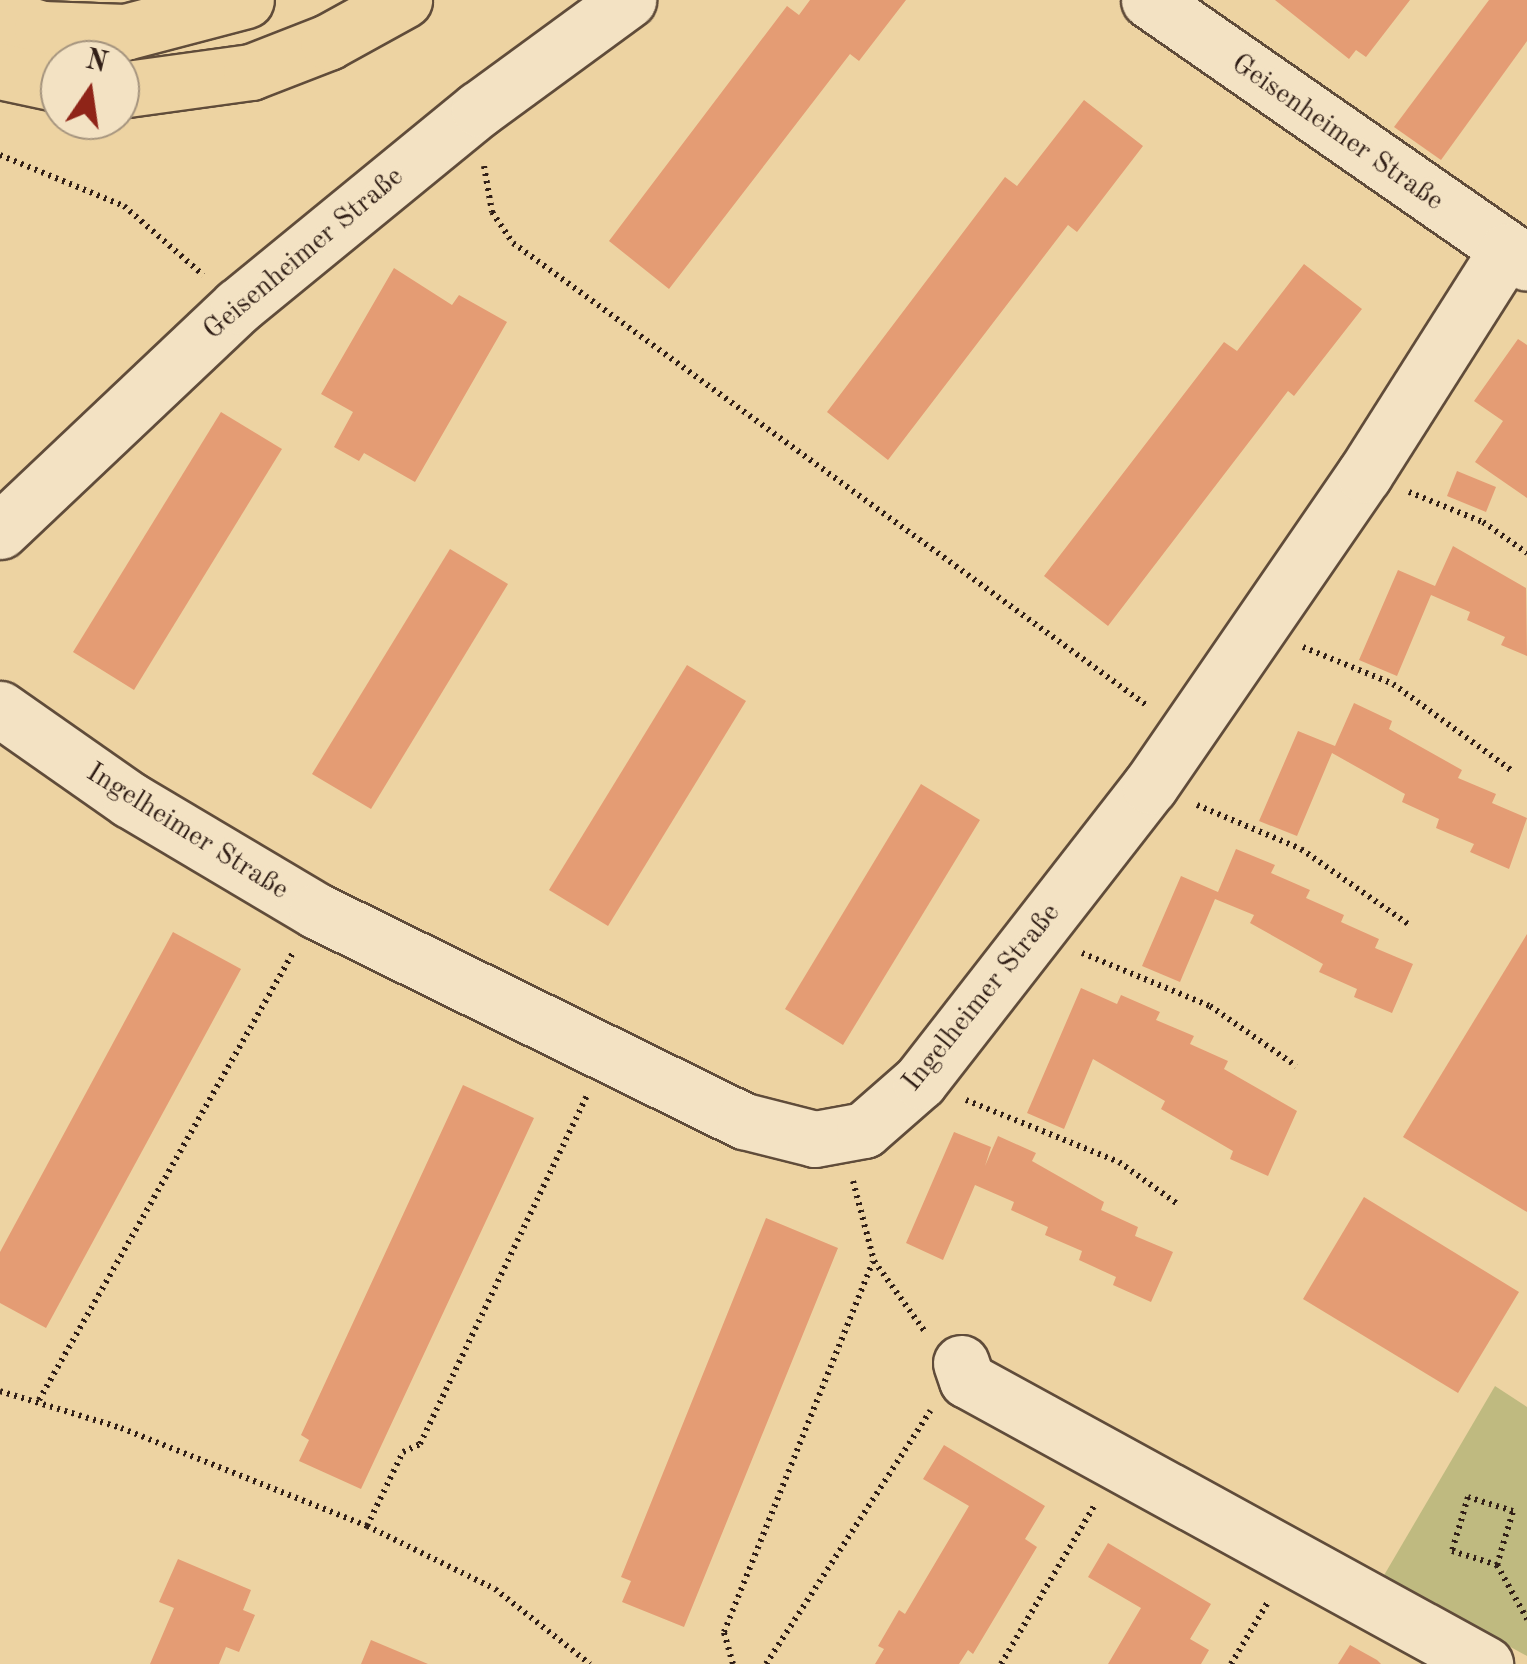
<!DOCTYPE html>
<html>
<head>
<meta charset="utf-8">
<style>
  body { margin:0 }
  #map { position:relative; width:1527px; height:1664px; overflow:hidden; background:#edd3a2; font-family:"Old Standard TT",serif }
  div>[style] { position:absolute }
  .green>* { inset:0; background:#bfba80 }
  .building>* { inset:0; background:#e49c74 }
  .path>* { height:6px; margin-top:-3px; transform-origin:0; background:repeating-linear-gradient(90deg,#311f17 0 2.5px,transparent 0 7.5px) }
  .roads { filter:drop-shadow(2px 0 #604c3a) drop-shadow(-2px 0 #604c3a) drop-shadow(0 2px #604c3a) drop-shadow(0 -2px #604c3a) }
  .minor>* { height:55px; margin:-27.5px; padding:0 27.5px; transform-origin:27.5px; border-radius:27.5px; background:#f3e2c3 }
  .highway>* { height:55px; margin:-27.5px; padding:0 27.5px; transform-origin:27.5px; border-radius:27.5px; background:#edd3a2 }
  span { translate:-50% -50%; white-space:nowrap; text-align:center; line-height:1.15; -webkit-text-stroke:9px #f3e2c3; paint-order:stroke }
  .street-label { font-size:28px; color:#311f17 }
  .north { position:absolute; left:40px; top:40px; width:100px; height:100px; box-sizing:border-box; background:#f3e2c3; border:2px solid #a5947e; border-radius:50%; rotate:13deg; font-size:28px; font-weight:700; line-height:40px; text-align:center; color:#311f17 }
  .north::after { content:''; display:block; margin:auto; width:35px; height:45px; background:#8f2418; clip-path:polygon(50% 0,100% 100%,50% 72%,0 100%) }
</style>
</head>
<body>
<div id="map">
  <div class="green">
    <div style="clip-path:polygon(1495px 1386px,1527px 1407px,1527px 1656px,1383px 1577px)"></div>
  </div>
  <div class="building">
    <div style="clip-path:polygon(810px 0,906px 0,859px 61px,850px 54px,669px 289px,609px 241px,787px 6px,799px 15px)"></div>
    <div style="clip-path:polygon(1275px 0,1410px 0,1366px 57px,1356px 50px,1349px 59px)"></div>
    <div style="clip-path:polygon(1489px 0,1527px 0,1527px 41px,1441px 160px,1394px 127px)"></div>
    <div style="clip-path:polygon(1084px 100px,1143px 146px,1077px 232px,1068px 225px,888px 460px,827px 412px,1005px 177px,1017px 186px)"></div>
    <div style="clip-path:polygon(1304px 264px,1362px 309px,1294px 396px,1288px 391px,1108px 626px,1044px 576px,1224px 342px,1237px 351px)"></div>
    <div style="clip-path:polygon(394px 268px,452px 305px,459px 295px,507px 322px,415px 482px,364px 453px,359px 461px,334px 447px,353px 412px,321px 394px)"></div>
    <div style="clip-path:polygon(1518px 339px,1527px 345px,1527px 498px,1475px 462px,1503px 421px,1474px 401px)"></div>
    <div style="clip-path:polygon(221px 412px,282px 449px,134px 690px,73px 652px)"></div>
    <div style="clip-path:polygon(1457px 471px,1496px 487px,1486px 512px,1447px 496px)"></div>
    <div style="clip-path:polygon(1453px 546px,1526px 588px,1527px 656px,1501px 645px,1505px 637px,1467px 620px,1470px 612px,1431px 595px,1397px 676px,1359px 660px,1398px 570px,1435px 586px)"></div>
    <div style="clip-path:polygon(450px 549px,508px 584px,371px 809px,312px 774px)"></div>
    <div style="clip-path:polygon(687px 665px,746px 701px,608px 926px,549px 890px)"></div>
    <div style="clip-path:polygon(1354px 703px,1392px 721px,1389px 729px,1462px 770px,1458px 778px,1496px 794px,1492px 803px,1527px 818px,1509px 869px,1470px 852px,1474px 844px,1436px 828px,1439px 819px,1402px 802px,1405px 794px,1332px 753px,1297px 836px,1259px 821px,1298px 731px,1335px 746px)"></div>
    <div style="clip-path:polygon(921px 784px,980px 820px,843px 1045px,785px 1009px)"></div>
    <div style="clip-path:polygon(1236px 849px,1275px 865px,1271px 873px,1310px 890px,1306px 898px,1344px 915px,1341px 922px,1379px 939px,1375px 948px,1413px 964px,1392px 1013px,1354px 997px,1357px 989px,1319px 972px,1323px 964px,1250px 923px,1254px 915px,1215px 899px,1180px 982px,1142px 966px,1181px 876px,1218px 892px)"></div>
    <div style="clip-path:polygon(173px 932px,241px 969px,46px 1328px,0 1303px,0 1252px)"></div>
    <div style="clip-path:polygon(1527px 934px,1527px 1212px,1403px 1137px)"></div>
    <div style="clip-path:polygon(1081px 988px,1117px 1004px,1121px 995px,1160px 1012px,1156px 1020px,1194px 1036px,1190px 1044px,1228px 1061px,1224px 1069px,1297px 1111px,1268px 1176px,1230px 1159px,1233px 1151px,1161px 1109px,1165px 1101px,1093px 1059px,1064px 1129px,1027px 1113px)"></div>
    <div style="clip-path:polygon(463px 1085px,534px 1118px,361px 1489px,299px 1461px,309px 1440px,301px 1435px)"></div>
    <div style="clip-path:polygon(954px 1132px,991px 1147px,985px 1166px,998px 1136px,1036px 1153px,1032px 1161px,1104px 1202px,1101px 1210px,1138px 1227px,1135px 1236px,1173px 1252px,1151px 1302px,1113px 1285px,1116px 1277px,1079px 1260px,1082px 1251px,1045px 1235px,1048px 1227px,1011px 1210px,1014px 1202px,975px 1185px,943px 1260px,906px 1243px)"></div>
    <div style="clip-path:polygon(1364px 1197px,1519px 1292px,1458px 1393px,1303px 1299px)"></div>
    <div style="clip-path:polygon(766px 1218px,838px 1248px,684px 1627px,622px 1602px,631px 1581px,621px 1577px)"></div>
    <div style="clip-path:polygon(944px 1445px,1045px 1506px,1025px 1539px,1037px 1547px,973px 1654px,968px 1650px,959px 1664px,875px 1664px,884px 1649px,878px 1646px,899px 1610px,905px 1614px,969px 1506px,923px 1479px)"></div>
    <div style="clip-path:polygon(1108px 1543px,1211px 1604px,1190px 1639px,1209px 1650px,1201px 1664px,1108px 1664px,1141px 1608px,1088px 1577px)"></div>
    <div style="clip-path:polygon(178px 1559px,251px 1590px,243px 1610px,255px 1615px,239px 1652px,226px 1647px,219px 1664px,150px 1664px,174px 1608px,159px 1602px)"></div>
    <div style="clip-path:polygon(371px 1640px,428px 1664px,361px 1664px)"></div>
    <div style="clip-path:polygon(1350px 1645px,1377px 1660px,1381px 1664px,1338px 1664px)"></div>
  </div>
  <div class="path">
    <div style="left:0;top:155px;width:134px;rotate:22.4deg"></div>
    <div style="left:124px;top:206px;width:105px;rotate:41.1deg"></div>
    <div style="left:484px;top:166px;width:47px;rotate:80.1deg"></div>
    <div style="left:492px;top:212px;width:37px;rotate:56deg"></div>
    <div style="left:513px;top:243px;width:784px;rotate:36.12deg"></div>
    <div style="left:1409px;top:492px;width:80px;rotate:22.1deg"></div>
    <div style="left:1483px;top:522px;width:54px;rotate:35.2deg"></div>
    <div style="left:1303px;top:647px;width:97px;rotate:22.3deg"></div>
    <div style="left:1393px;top:684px;width:146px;rotate:36.1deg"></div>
    <div style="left:1197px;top:805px;width:113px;rotate:22.9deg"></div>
    <div style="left:1301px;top:849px;width:131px;rotate:35deg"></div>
    <div style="left:1082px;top:953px;width:139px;rotate:22.5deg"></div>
    <div style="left:1210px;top:1006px;width:105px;rotate:34.9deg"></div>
    <div style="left:966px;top:1100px;width:165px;rotate:22.1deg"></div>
    <div style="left:1119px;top:1162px;width:74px;rotate:35.6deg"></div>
    <div style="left:853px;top:1181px;width:83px;rotate:75.3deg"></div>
    <div style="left:874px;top:1261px;width:89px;rotate:54.2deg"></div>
    <div style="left:0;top:1391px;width:127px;rotate:17deg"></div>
    <div style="left:121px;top:1428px;width:265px;rotate:21.7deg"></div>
    <div style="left:367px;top:1526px;width:143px;rotate:26.2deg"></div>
    <div style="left:495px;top:1589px;width:121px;rotate:38.3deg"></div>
    <div style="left:39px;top:1400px;width:516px;rotate:-60.41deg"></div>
    <div style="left:367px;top:1526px;width:82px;rotate:-64.1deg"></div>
    <div style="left:403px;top:1452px;width:19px;rotate:-25deg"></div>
    <div style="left:420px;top:1444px;width:387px;rotate:-64.4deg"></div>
    <div style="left:1497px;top:1565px;width:56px;rotate:-73.5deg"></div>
    <div style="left:1513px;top:1511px;width:47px;rotate:-162.7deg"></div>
    <div style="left:1468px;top:1497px;width:56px;rotate:106.5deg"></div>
    <div style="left:1452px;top:1551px;width:47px;rotate:17.3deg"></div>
    <div style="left:1497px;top:1565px;width:62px;rotate:60.9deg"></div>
    <div style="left:733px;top:1664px;width:33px;rotate:-106deg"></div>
    <div style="left:724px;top:1632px;width:399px;rotate:-68.1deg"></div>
    <div style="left:766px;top:1664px;width:302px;rotate:-57deg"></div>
    <div style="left:1001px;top:1664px;width:187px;rotate:-59.5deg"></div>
    <div style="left:1231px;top:1664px;width:72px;rotate:-59.2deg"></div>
  </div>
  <div class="roads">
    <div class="minor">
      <div style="left:1149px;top:0;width:460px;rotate:34.8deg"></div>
      <div style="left:0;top:531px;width:328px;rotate:-43.4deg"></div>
      <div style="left:238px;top:306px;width:311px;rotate:-39.3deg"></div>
      <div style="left:479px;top:109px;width:185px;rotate:-36.2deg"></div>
      <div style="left:0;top:709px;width:159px;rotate:35deg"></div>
      <div style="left:130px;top:800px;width:217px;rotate:30.7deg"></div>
      <div style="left:317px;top:911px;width:476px;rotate:26.2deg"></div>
      <div style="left:744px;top:1121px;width:73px;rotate:14.2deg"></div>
      <div style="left:815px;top:1139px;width:50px;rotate:-10.4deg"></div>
      <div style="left:864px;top:1130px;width:74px;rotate:-41.2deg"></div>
      <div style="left:920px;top:1081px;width:374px;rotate:-52.1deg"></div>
      <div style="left:1150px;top:786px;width:378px;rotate:-55.5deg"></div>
      <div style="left:1364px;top:475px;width:265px;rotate:-57.6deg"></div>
      <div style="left:961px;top:1363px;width:18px;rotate:71deg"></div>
      <div style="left:967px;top:1380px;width:591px;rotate:28.73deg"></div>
    </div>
    <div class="highway">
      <div style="left:0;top:16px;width:44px;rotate:17.2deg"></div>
      <div style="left:42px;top:29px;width:83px;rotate:2.1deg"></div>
      <div style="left:125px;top:32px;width:125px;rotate:-14.8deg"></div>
      <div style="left:0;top:71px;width:61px;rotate:12.2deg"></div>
      <div style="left:120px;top:90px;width:132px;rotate:-7.8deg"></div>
      <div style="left:251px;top:72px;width:83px;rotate:-21.3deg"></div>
      <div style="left:328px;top:42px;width:87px;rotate:-28.9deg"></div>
    </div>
  </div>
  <div class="street-label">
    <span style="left:1337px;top:133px;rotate:35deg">Geisenheimer Straße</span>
    <span style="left:304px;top:254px;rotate:-40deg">Geisenheimer Straße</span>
    <span style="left:187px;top:832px;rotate:32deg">Ingelheimer Straße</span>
    <span style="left:982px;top:998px;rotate:-51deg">Ingelheimer Straße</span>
  </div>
  <div class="north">N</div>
</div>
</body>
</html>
